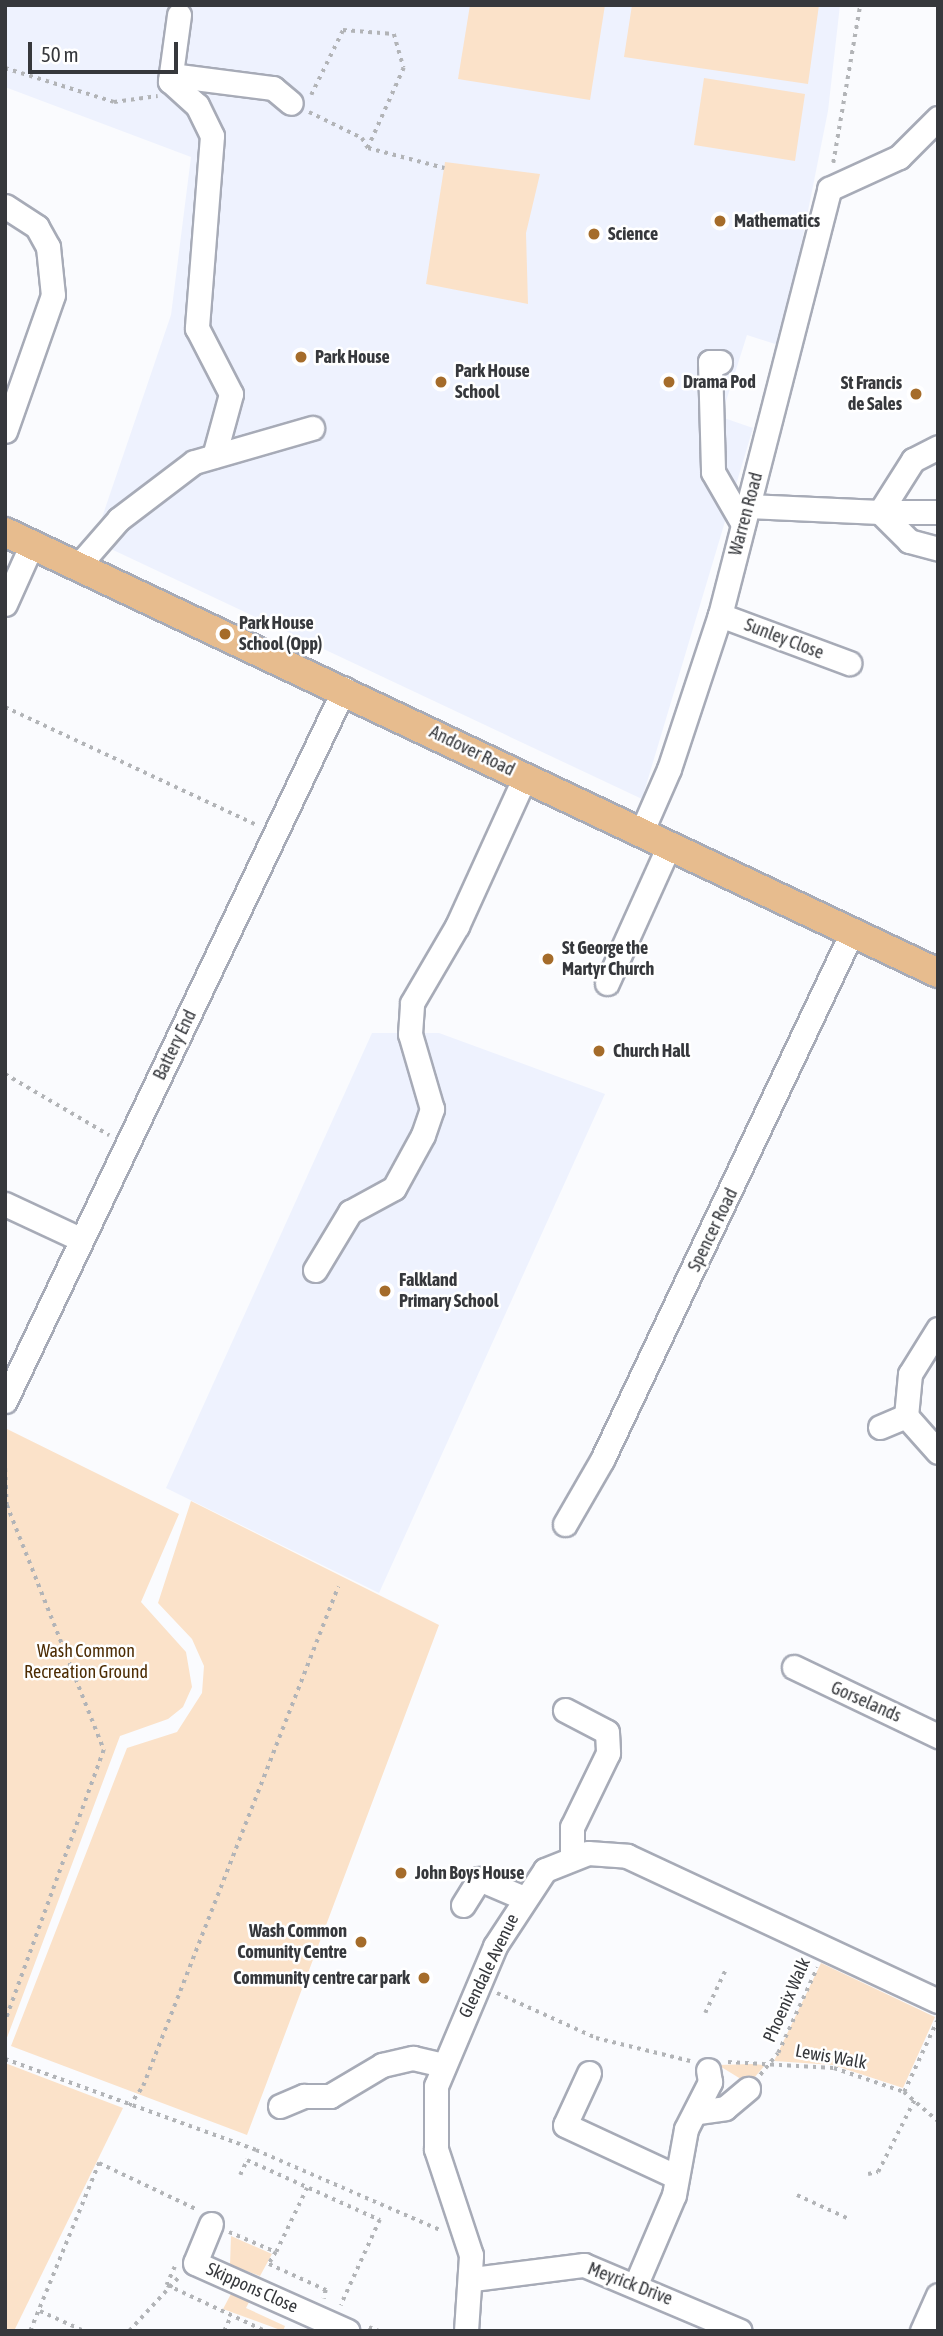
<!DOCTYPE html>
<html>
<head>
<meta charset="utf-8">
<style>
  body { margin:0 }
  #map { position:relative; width:943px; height:2336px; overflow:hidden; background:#fafbfe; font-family:"Asap Condensed",sans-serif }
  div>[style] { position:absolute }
  .built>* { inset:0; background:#eef2fe }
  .green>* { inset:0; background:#fbe2c9 }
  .path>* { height:3.5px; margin-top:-1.75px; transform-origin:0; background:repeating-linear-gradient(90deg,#b2b4b7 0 3.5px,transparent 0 8.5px) }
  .roads { filter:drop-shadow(2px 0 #a7abb7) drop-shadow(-2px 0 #a7abb7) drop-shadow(0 2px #a7abb7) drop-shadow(0 -2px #a7abb7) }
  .minor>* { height:23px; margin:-11.5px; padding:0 11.5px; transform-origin:11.5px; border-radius:11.5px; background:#fff }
  .major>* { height:28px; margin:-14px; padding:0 14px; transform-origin:14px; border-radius:14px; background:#e7bc8e }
  .dots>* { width:19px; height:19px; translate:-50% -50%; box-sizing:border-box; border:4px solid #fff; border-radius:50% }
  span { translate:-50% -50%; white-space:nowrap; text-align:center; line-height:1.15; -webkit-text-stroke:5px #fff; paint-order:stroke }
  .poi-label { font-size:18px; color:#36383c; font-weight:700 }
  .left { translate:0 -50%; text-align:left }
  .right { translate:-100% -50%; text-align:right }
  .street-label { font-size:18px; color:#36383c }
  .park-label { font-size:18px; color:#4d2c03 }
  .frame { position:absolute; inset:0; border:7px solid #36383c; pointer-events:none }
  .scale { position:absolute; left:28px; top:42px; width:150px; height:32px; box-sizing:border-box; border:4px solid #36383c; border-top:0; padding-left:9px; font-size:21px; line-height:24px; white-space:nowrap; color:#36383c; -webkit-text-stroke:5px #fff; paint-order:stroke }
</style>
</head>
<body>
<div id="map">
  <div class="built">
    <div style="clip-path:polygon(5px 5px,840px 5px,828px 111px,781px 346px,747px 335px,721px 417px,753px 428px,642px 799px,94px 541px,171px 315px,191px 157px,5px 87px)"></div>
    <div style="clip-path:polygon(372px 1033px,439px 1033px,605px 1094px,379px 1593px,166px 1488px)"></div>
  </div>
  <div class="green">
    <div style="clip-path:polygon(470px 5px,605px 5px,590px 100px,458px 79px)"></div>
    <div style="clip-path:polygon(632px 5px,819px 5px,808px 84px,624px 57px)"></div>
    <div style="clip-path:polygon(704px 78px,805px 94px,795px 161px,694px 145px)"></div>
    <div style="clip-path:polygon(445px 162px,540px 174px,526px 233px,528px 304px,426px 284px)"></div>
    <div style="clip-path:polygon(5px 1428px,179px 1514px,141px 1602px,186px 1652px,192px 1687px,183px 1707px,168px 1719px,120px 1736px,5px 2043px)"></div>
    <div style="clip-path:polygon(191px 1501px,439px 1625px,247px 2135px,11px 2046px,127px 1748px,177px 1732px,202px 1693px,204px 1666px,192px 1639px,158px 1603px)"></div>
    <div style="clip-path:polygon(821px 1963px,935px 2017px,903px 2088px,833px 2065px,774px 2061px)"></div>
    <div style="clip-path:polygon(5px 2063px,123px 2108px,14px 2331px,5px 2331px)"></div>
    <div style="clip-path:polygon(718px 2065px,752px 2064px,765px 2065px,749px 2084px)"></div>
    <div style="clip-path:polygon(231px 2236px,272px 2254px,260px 2276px,230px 2265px)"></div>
    <div style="clip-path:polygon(232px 2292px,252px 2296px,246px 2308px,285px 2326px,283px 2331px,223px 2309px)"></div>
  </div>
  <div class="path">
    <div style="left:5px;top:68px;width:114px;rotate:17.3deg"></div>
    <div style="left:114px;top:102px;width:44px;rotate:-7.8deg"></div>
    <div style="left:311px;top:95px;width:72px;rotate:-63.8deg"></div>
    <div style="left:343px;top:30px;width:51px;rotate:4.5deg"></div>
    <div style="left:394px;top:34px;width:35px;rotate:74deg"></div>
    <div style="left:404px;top:68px;width:88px;rotate:114.2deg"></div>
    <div style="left:309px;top:112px;width:59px;rotate:26.1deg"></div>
    <div style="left:362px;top:138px;width:12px;rotate:59deg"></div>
    <div style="left:368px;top:148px;width:79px;rotate:14.7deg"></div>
    <div style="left:833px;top:163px;width:160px;rotate:-80.3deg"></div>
    <div style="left:5px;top:707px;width:278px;rotate:25.1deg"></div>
    <div style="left:5px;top:1074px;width:121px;rotate:30.4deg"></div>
    <div style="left:5px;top:1460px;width:45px;rotate:87.5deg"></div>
    <div style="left:7px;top:1505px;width:264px;rotate:68.4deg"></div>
    <div style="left:104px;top:1750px;width:289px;rotate:110deg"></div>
    <div style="left:497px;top:1993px;width:109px;rotate:24.4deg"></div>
    <div style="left:596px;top:2038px;width:97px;rotate:13.7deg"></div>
    <div style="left:705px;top:2013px;width:47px;rotate:-64.5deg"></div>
    <div style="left:5px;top:2059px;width:267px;rotate:19.9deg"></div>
    <div style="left:256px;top:2150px;width:203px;rotate:23.5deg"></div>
    <div style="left:728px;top:2062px;width:106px;rotate:3.2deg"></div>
    <div style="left:834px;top:2068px;width:74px;rotate:18.9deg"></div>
    <div style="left:904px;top:2092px;width:45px;rotate:40.5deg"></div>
    <div style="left:760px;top:2075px;width:28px;rotate:-51deg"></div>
    <div style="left:778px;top:2053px;width:94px;rotate:-65.4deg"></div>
    <div style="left:904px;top:2092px;width:78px;rotate:-65.1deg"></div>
    <div style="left:129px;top:2106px;width:24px;rotate:-55deg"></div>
    <div style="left:143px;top:2086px;width:536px;rotate:-68.66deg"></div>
    <div style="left:868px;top:2174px;width:10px;rotate:-11deg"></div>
    <div style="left:878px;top:2172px;width:80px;rotate:-63.1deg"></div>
    <div style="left:240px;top:2175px;width:17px;rotate:-65deg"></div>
    <div style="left:247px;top:2160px;width:146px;rotate:24.3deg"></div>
    <div style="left:380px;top:2220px;width:94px;rotate:114.6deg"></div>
    <div style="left:797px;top:2195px;width:55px;rotate:24.7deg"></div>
    <div style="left:229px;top:2232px;width:51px;rotate:23.1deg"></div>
    <div style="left:276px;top:2252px;width:14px;rotate:120deg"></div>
    <div style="left:269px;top:2264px;width:63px;rotate:24.5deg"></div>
    <div style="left:326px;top:2290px;width:9px;rotate:103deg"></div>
    <div style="left:276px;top:2252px;width:71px;rotate:-64.2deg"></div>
    <div style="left:175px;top:2267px;width:20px;rotate:114deg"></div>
    <div style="left:167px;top:2285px;width:108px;rotate:25.1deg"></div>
    <div style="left:40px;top:2311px;width:48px;rotate:24.4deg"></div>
    <div style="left:369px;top:2327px;width:11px;rotate:22deg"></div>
    <div style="left:30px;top:2331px;width:182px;rotate:-67.7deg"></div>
    <div style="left:99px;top:2163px;width:107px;rotate:25.4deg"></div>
    <div style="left:129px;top:2331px;width:75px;rotate:-47.2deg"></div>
    <div style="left:224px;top:2331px;width:17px;rotate:-65deg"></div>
  </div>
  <div class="roads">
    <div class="minor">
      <div style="left:179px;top:15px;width:67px;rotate:97.8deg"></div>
      <div style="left:170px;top:81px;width:36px;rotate:42deg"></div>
      <div style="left:197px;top:105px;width:34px;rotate:64deg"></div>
      <div style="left:212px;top:136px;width:193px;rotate:94.5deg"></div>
      <div style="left:197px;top:328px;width:74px;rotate:62.7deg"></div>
      <div style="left:231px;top:394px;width:64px;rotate:105.3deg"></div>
      <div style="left:171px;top:75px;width:103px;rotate:7.3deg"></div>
      <div style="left:273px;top:88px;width:23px;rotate:40deg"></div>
      <div style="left:5px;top:206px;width:38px;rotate:33deg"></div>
      <div style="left:37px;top:227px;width:23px;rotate:61deg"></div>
      <div style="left:48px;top:247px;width:48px;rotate:84.1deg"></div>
      <div style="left:53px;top:295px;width:144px;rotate:109.4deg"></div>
      <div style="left:720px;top:362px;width:10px;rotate:180deg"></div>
      <div style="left:710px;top:362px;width:110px;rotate:88.4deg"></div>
      <div style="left:713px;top:472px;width:60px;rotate:60deg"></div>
      <div style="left:748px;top:506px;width:132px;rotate:2.6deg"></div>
      <div style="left:880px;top:512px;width:62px;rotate:-57.6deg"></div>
      <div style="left:913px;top:460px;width:28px;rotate:-27deg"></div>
      <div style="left:880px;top:512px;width:41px;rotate:45deg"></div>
      <div style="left:909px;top:541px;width:30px;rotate:15deg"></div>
      <div style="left:880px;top:512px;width:58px"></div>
      <div style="left:78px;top:566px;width:62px;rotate:-48.9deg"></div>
      <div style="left:119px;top:519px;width:94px;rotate:-37.2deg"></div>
      <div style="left:194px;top:462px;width:123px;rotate:-16.1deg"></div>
      <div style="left:5px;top:604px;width:66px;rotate:-65.8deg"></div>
      <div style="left:720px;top:615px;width:138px;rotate:20.4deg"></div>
      <div style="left:641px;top:833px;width:70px;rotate:-66.4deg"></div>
      <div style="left:669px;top:769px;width:162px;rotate:-71.7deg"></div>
      <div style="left:720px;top:615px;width:440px;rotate:-75.6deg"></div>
      <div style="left:829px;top:189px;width:77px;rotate:-24.6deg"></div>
      <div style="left:899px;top:157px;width:55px;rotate:-45deg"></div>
      <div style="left:607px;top:983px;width:150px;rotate:-65.7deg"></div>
      <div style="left:5px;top:1204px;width:81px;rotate:25deg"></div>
      <div style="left:315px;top:1270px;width:68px;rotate:-58.9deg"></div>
      <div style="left:350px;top:1212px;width:50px;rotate:-28.6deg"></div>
      <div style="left:394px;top:1188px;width:60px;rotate:-61.3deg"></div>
      <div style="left:423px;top:1135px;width:28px;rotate:-71deg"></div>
      <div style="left:432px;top:1109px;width:78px;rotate:-106.3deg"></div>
      <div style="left:410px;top:1034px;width:31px;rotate:-86deg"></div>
      <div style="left:412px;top:1003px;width:89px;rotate:-59.7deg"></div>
      <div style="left:457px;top:926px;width:164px;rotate:-65.5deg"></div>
      <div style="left:938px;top:1329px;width:53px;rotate:121.9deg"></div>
      <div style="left:910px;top:1374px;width:42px;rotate:95.4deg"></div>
      <div style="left:906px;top:1416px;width:48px;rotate:48.4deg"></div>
      <div style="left:5px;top:1401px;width:789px;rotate:-64.54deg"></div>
      <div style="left:880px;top:1427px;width:28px;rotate:-23deg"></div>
      <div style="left:565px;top:1524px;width:74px;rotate:-60deg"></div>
      <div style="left:602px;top:1460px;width:584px;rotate:-64.66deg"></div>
      <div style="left:794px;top:1667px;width:160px;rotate:25.6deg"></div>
      <div style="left:565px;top:1710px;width:47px;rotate:27.6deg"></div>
      <div style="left:607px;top:1732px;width:21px;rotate:87deg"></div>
      <div style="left:608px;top:1753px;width:82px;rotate:115.9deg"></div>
      <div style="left:572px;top:1827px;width:30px;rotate:90deg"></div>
      <div style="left:463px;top:1905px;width:31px;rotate:-58deg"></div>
      <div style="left:479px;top:1879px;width:49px;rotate:22.9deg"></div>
      <div style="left:589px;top:2073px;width:57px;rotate:114.8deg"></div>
      <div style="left:565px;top:2125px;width:123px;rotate:24.9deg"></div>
      <div style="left:280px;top:2106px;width:26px;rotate:-23deg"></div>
      <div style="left:304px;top:2096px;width:26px"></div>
      <div style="left:330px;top:2096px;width:61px;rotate:-30.8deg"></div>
      <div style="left:382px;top:2065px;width:32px;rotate:-13deg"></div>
      <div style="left:413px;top:2058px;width:32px;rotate:13deg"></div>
      <div style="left:698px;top:2112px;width:27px;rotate:-8deg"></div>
      <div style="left:725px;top:2108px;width:30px;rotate:-40deg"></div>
      <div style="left:211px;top:2224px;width:42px;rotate:112.3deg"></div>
      <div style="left:195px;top:2263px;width:167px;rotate:24deg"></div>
      <div style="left:473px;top:2279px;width:112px;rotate:-7.2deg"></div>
      <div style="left:584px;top:2265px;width:169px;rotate:22.9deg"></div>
      <div style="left:636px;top:2284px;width:97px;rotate:-66.9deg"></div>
      <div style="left:674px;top:2195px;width:67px;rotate:-79.7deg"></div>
      <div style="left:686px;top:2129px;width:53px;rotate:-62.9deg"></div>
      <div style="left:710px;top:2082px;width:12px;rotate:-99deg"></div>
      <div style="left:466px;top:2331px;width:76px;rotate:-86.2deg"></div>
      <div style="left:471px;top:2255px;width:112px;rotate:-108.3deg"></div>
      <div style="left:436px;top:2149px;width:63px;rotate:-90deg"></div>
      <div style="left:436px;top:2086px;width:152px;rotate:-67.1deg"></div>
      <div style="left:495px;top:1946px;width:91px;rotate:-56.7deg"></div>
      <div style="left:545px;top:1870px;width:46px;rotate:-21.6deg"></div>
      <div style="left:588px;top:1853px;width:39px;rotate:4deg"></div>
      <div style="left:627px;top:1856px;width:343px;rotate:25deg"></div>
      <div style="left:922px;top:2331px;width:39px;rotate:-66deg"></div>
    </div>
    <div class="major">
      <div style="left:5px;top:532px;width:1032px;rotate:25.3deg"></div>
    </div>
  </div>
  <div class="dots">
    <div style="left:720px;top:221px;background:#a56c2a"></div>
    <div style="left:594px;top:234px;background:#a56c2a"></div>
    <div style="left:301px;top:357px;background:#a56c2a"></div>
    <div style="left:441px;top:382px;background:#a56c2a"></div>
    <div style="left:669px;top:382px;background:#a56c2a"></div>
    <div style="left:916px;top:394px;background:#a56c2a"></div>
    <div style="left:225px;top:634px;background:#a56c2a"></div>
    <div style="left:548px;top:959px;background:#a56c2a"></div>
    <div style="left:599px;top:1051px;background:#a56c2a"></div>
    <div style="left:385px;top:1291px;background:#a56c2a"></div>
    <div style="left:401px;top:1873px;background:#a56c2a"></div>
    <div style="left:361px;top:1942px;background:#a56c2a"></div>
    <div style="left:424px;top:1978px;background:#a56c2a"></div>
  </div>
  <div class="poi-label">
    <span class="left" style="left:734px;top:221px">Mathematics</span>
    <span class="left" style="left:608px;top:234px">Science</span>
    <span class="left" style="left:315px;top:357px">Park House</span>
    <span class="left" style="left:455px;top:382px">Park House<br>School</span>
    <span class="left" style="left:683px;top:382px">Drama Pod</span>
    <span class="right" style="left:902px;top:394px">St Francis<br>de Sales</span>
    <span class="left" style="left:239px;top:634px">Park House<br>School (Opp)</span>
    <span class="left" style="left:562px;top:959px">St George the<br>Martyr Church</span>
    <span class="left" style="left:613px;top:1051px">Church Hall</span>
    <span class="left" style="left:399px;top:1291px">Falkland<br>Primary School</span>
    <span class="left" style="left:415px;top:1873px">John Boys House</span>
    <span class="right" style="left:347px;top:1942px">Wash Common<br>Comunity Centre</span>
    <span class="right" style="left:410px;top:1978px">Community centre car park</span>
  </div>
  <div class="street-label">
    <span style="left:746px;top:514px;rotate:-75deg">Warren Road</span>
    <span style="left:784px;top:639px;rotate:21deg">Sunley Close</span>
    <span style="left:472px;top:751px;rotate:26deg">Andover Road</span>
    <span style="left:175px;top:1045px;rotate:-64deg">Battery End</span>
    <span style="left:713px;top:1230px;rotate:-64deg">Spencer Road</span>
    <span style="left:866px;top:1702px;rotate:24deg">Gorselands</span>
    <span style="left:489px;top:1966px;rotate:-64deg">Glendale Avenue</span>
    <span style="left:787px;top:2000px;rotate:-66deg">Phoenix Walk</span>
    <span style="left:831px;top:2057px;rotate:10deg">Lewis Walk</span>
    <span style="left:630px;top:2284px;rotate:21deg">Meyrick Drive</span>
    <span style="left:252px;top:2288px;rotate:24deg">Skippons Close</span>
  </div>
  <div class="park-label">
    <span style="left:86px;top:1662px">Wash Common<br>Recreation Ground</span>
  </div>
  <div class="frame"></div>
  <div class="scale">50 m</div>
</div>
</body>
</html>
